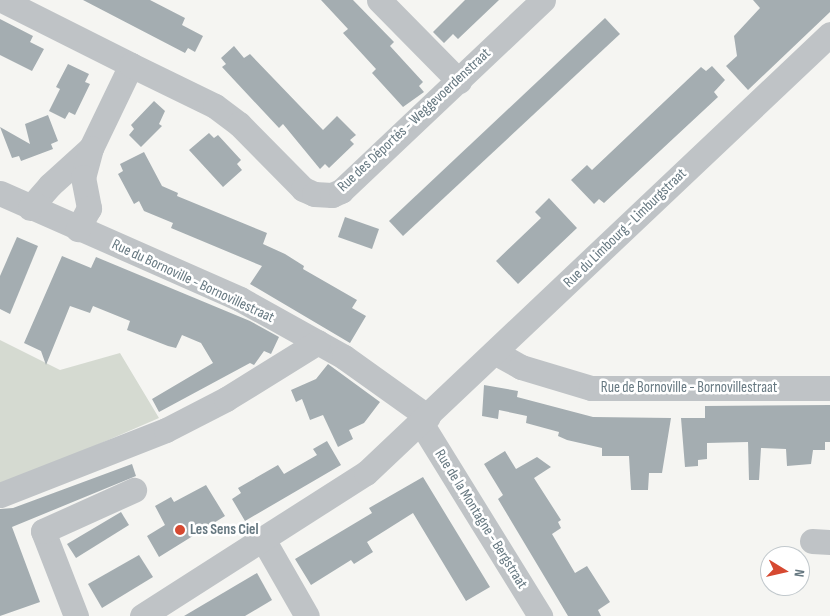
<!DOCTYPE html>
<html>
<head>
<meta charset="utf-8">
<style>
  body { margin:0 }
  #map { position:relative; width:830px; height:616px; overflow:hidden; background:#f5f5f2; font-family:"Sofia Sans Condensed",sans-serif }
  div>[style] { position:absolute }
  .green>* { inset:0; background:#d5dad1 }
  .building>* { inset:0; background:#a4adb1 }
  .minor>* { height:25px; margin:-12.5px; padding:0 12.5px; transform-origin:12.5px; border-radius:12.5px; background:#bfc3c6 }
  .dots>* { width:14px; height:14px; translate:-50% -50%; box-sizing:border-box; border:2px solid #fff; border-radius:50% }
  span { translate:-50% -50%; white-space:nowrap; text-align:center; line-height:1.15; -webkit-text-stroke:5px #fff; paint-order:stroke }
  .street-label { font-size:15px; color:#667881 }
  .poi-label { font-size:15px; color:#667881; font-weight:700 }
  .left { translate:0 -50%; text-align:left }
  .north { position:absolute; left:760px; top:546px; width:50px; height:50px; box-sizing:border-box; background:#fff; border:1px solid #c2c9cd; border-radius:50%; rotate:99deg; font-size:14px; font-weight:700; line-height:20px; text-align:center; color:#667881 }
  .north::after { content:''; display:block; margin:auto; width:18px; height:22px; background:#d64931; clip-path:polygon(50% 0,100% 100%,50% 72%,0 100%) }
</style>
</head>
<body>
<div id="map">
  <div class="green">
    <div style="clip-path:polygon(0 340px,60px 370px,120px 353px,159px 418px,0 487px)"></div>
  </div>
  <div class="building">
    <div style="clip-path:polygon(83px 0,150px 0,185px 18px,182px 25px,203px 36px,195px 52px,188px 48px,185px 53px)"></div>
    <div style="clip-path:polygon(321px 0,353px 0,394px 42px,390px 46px,423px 82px,419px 86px,424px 92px,403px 107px,372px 73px,376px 69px,343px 33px,348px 29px)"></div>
    <div style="clip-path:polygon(465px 0,499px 0,458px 39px,453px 34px,444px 43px,433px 32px)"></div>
    <div style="clip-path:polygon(753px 0,830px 0,830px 12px,748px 90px,726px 66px,737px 56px,734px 36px,760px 8px)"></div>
    <div style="clip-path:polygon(605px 18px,620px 34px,403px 236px,389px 221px)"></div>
    <div style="clip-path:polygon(0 19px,33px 36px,30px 42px,44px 49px,32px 71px,0 55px)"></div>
    <div style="clip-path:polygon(234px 46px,244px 58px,250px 54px,323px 130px,337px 116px,356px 135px,350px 140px,354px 144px,329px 168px,325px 164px,320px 169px,283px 124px,279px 128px,222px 67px,226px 64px,221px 58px)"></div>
    <div style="clip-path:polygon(68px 64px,89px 74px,85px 82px,90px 84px,75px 115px,69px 112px,65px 119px,49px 111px,60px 89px,56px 87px)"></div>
    <div style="clip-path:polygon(712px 66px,725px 80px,714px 92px,718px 97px,604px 203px,599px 199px,594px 204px,571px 180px,587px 165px,592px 170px,701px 67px,706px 71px)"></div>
    <div style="clip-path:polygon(154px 101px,165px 111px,159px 124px,162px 126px,141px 147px,129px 135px,134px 129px,131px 125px)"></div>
    <div style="clip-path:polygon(48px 115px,58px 141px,51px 144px,53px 149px,21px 161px,19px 156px,12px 158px,0 127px,30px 144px,25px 124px)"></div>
    <div style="clip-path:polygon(209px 133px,214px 138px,218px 135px,241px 160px,237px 164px,242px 170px,223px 187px,189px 150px)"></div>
    <div style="clip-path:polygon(144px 152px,162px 186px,178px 193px,177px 196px,267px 233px,263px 244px,285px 254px,304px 266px,303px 269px,357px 300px,352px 308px,366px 316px,350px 343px,250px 284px,262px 266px,171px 228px,173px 223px,144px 211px,139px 201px,134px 204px,118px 174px,123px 171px,120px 164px)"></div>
    <div style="clip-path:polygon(549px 198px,577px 228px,518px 284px,496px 261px,541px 218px,535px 212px)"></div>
    <div style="clip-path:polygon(345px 217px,379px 229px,372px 249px,338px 237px)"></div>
    <div style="clip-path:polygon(17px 237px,38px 246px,10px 314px,0 309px,0 276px)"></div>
    <div style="clip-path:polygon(62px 256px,91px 268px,96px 257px,250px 321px,279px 337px,271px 354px,264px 351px,254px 365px,250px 363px,159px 412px,152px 399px,213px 363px,201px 343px,182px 335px,176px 348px,168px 346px,127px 330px,130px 321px,93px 306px,90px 313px,70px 306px,46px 365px,41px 351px,24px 343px)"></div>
    <div style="clip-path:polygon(328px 364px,380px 402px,364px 423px,349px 430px,353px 439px,338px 447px,323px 415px,310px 420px,302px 399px,296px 402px,291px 390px,316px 379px)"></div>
    <div style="clip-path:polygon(484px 385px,518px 391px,517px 397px,593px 417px,671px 418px,662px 473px,649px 473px,648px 490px,631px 490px,629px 456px,602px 456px,602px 448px,567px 440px,558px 436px,559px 432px,526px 423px,527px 416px,499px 410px,498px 419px,482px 416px)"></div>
    <div style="clip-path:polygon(830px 405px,830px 442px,825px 442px,825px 450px,813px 450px,811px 464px,787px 466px,786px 449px,761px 448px,759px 480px,749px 480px,748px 442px,707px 443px,707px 459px,698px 460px,698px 466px,685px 467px,681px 418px,705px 418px,705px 406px)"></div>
    <div style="clip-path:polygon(327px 441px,341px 465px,245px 521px,232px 499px,241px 493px,238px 488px,278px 465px,284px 474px,317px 455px,313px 449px)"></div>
    <div style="clip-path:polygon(505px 451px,516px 469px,537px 457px,551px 467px,534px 478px,561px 520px,558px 522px,561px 528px,552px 534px,575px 573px,587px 566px,610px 602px,598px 610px,601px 616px,568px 616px,498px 499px,503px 495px,484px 464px)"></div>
    <div style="clip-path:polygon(132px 464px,136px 476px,12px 527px,40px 602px,0 616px,0 509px,13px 508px)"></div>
    <div style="clip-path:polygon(423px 477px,490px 587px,466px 601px,413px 513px,367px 542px,373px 552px,354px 564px,351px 560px,311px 585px,295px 559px,372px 513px,369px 508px)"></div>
    <div style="clip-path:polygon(206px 485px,225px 516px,159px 557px,147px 536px,165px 525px,155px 506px,171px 497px,174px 502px)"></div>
    <div style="clip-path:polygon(121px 512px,129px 525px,76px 558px,67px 544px)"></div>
    <div style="clip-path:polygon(139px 555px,153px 577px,102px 608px,88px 584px)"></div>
    <div style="clip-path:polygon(257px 573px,272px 600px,245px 616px,184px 616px)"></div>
  </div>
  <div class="minor">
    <div style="left:2px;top:0;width:144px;rotate:26.7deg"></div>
    <div style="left:379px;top:0;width:114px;rotate:45.4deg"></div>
    <div style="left:91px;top:148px;width:92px;rotate:-64.3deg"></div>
    <div style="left:131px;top:65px;width:93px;rotate:26deg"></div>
    <div style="left:215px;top:106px;width:30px;rotate:37deg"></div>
    <div style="left:239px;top:124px;width:91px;rotate:45.4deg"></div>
    <div style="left:303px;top:189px;width:12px;rotate:24deg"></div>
    <div style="left:314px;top:194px;width:18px;rotate:3deg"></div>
    <div style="left:332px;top:195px;width:10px;rotate:-24deg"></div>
    <div style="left:341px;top:191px;width:278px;rotate:-43.4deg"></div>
    <div style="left:0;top:193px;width:262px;rotate:23.8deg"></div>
    <div style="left:240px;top:299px;width:119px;rotate:29.1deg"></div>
    <div style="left:344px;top:357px;width:103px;rotate:35.5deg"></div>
    <div style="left:30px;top:208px;width:30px;rotate:-49deg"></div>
    <div style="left:50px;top:185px;width:55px;rotate:-42.1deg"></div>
    <div style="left:91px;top:148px;width:30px;rotate:105deg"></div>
    <div style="left:83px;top:177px;width:32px;rotate:79deg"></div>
    <div style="left:89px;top:208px;width:24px;rotate:118deg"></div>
    <div style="left:496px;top:353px;width:29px;rotate:29deg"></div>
    <div style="left:521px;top:367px;width:73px;rotate:16.7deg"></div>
    <div style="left:591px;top:388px;width:239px"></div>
    <div style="left:421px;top:423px;width:227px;rotate:58.3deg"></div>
    <div style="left:0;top:495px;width:178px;rotate:-21.4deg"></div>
    <div style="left:166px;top:430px;width:68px;rotate:-27.3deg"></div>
    <div style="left:226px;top:399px;width:108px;rotate:-31.8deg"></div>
    <div style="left:264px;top:541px;width:86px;rotate:60.2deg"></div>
    <div style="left:812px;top:541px;width:18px;rotate:3deg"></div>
    <div style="left:76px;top:616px;width:91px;rotate:-111.2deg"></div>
    <div style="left:43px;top:531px;width:100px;rotate:-24.3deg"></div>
    <div style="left:142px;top:616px;width:266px;rotate:-32.6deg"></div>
    <div style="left:366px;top:473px;width:639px;rotate:-43.41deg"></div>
  </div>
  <div class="dots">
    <div style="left:180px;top:530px;background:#d64931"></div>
  </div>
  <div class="street-label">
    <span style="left:414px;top:120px;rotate:-43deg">Rue des Déportés - Weggevoerdenstraat</span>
    <span style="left:625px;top:228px;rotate:-44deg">Rue du Limbourg - Limburgstraat</span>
    <span style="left:193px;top:281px;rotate:25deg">Rue du Bornoville - Bornovillestraat</span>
    <span style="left:689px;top:388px">Rue de Bornoville - Bornovillestraat</span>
    <span style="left:481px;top:519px;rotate:58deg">Rue de la Montagne - Bergstraat</span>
  </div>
  <div class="poi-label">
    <span class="left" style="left:190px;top:530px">Les Sens Ciel</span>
  </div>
  <div class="north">N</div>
</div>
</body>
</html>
